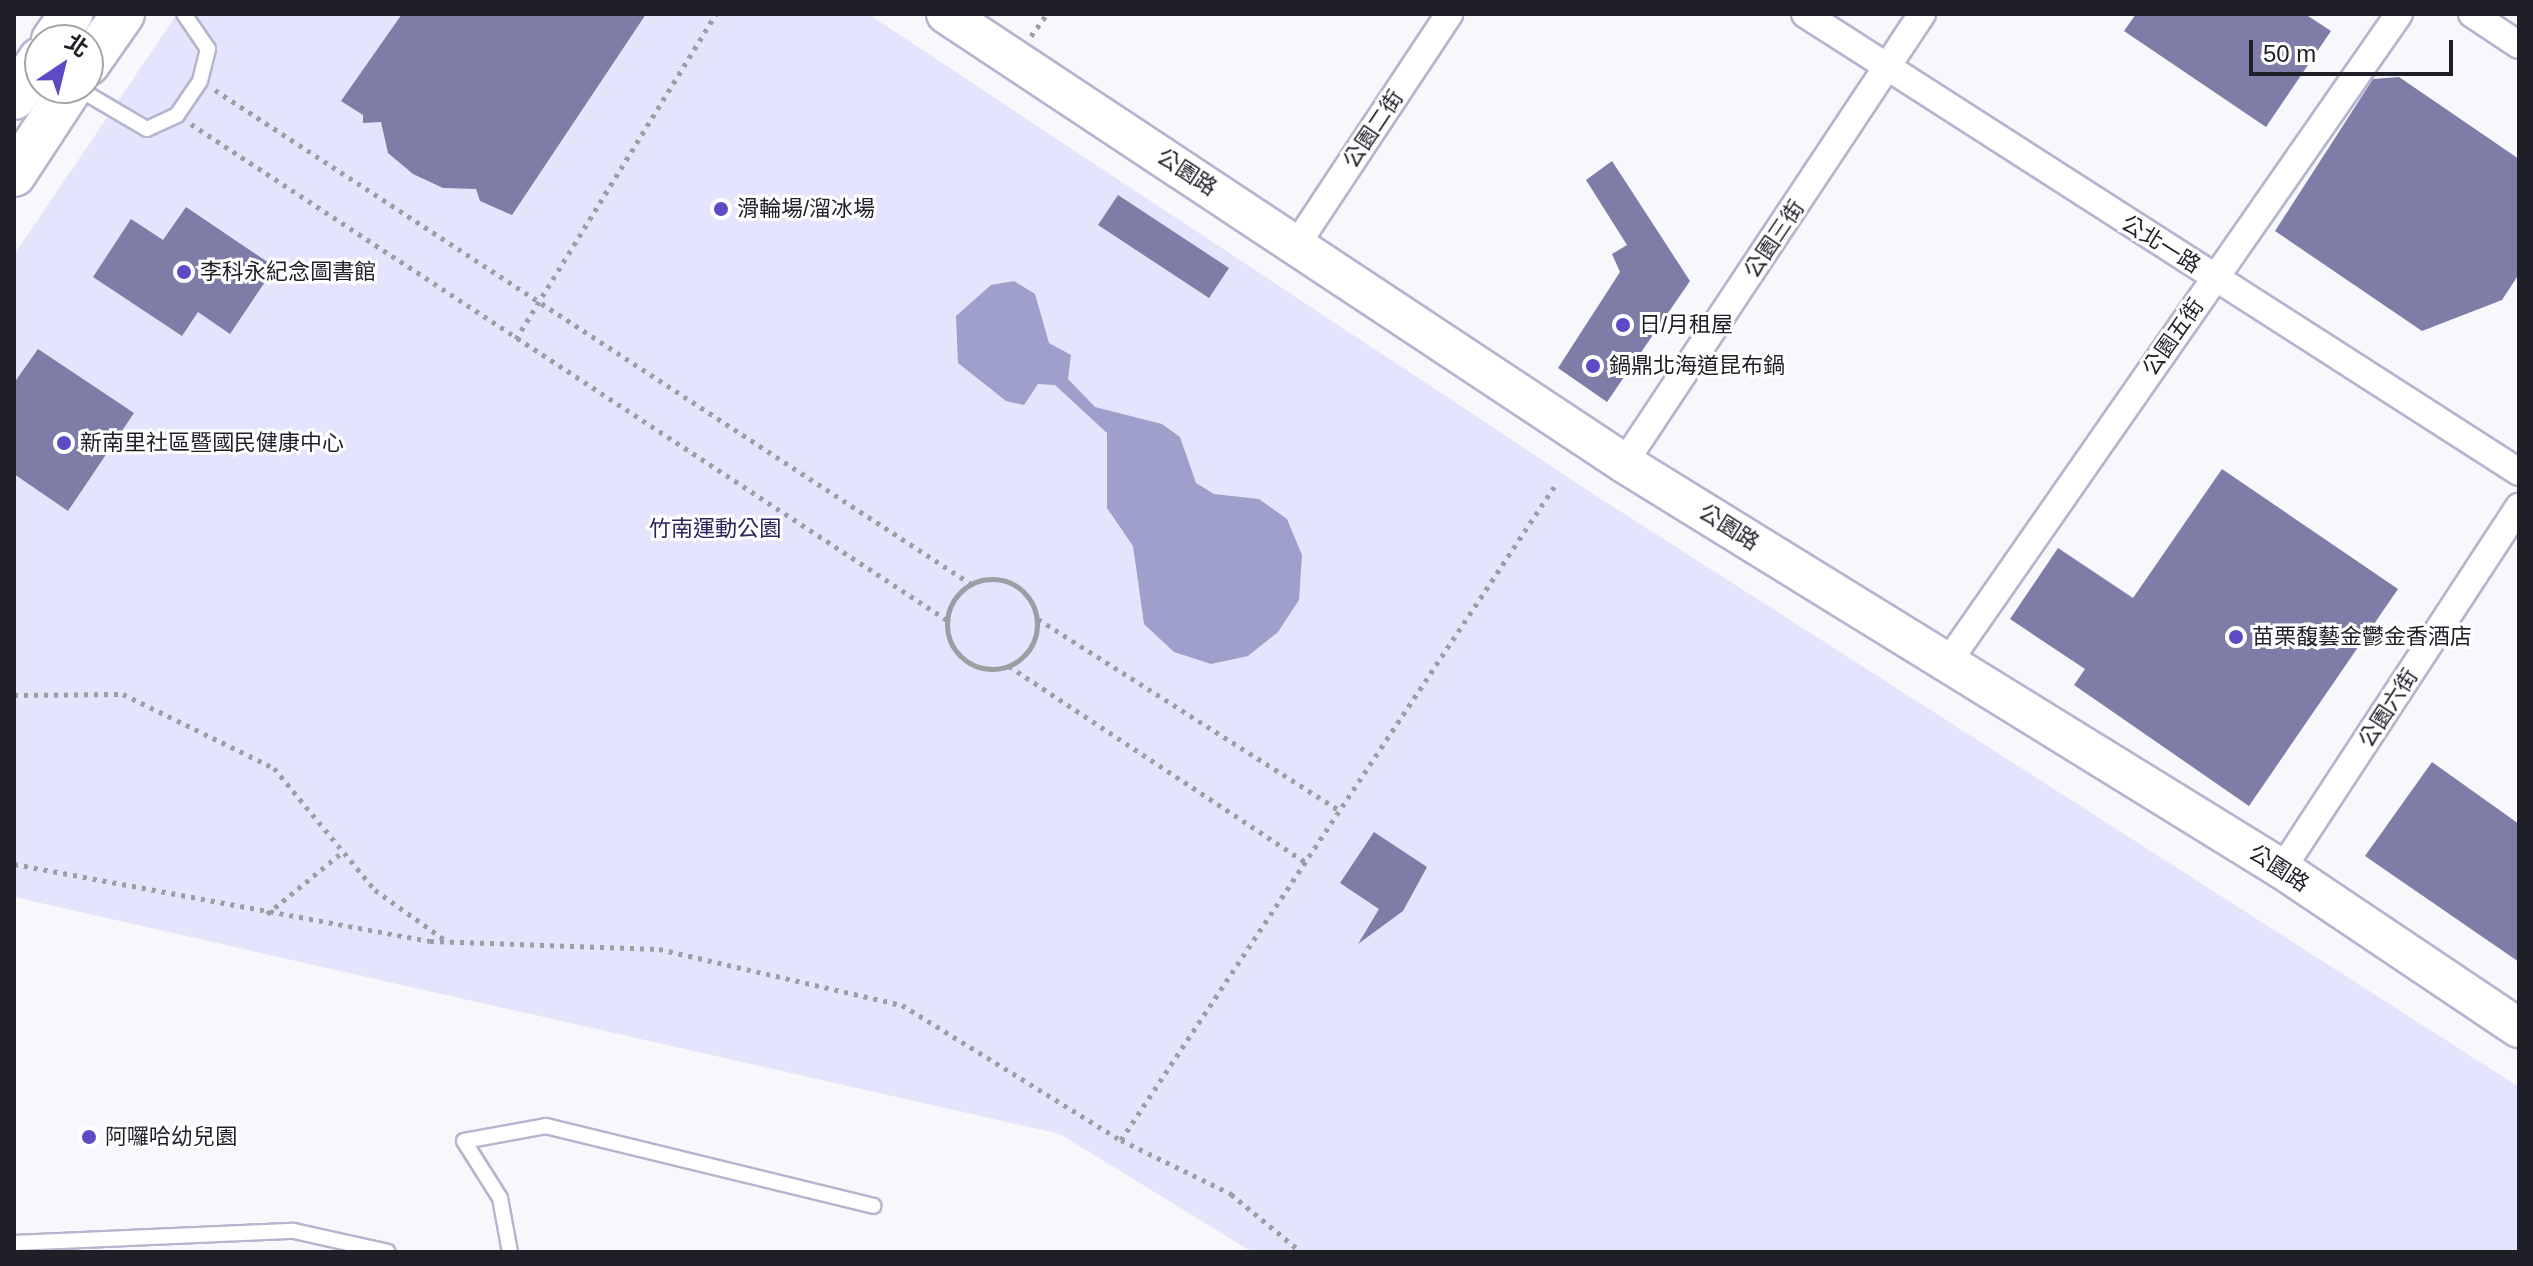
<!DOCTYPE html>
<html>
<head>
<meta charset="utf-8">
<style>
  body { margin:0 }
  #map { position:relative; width:2533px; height:1266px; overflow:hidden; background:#f7f7fc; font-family:Helvetica,"Noto Sans TC",sans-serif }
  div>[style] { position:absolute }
  .green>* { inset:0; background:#e4e5fd }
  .water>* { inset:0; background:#9e9fca }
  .building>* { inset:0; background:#7d7da7 }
  .path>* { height:5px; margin-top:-2.5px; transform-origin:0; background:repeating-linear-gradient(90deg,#9d9da4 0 4px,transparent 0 10px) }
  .path>.ring { margin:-2.5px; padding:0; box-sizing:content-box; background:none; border:5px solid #9d9da4; border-radius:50% }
  .roads { filter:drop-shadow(2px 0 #b5b5ce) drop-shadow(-2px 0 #b5b5ce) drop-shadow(0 2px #b5b5ce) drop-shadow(0 -2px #b5b5ce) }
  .lane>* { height:14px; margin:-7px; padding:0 7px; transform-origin:7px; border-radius:7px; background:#fff }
  .street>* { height:26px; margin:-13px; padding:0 13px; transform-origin:13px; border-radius:13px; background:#fff }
  .secondary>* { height:38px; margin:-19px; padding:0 19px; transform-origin:19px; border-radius:19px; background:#fff }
  .primary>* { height:42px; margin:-21px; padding:0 21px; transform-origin:21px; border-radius:21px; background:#fff }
  .dots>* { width:22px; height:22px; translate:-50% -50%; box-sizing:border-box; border:4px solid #fff; border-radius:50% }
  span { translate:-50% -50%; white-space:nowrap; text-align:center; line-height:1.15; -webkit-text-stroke:6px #fff; paint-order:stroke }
  .street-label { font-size:22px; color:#1f1f28 }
  .poi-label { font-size:22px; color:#1f1f28 }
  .left { translate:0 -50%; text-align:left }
  .park-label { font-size:22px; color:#2b255b }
  .frame { position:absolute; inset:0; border:16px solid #1f1f28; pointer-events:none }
  .north { position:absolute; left:24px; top:24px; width:80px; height:80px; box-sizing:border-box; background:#fff; border:2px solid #a5a5a9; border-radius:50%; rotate:35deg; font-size:22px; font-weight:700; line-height:32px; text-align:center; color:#1f1f28 }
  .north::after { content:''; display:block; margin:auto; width:28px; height:36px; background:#5c4bc4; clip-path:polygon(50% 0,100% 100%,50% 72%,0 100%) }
  .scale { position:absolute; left:2249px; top:40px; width:204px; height:36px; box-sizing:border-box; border:4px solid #1f1f28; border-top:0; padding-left:10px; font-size:24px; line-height:28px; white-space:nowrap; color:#1f1f28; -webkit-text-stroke:6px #fff; paint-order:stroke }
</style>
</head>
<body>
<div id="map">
  <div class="green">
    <div style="clip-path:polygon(177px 14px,868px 14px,1598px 497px,2519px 1087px,2519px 1252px,1252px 1252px,1060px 1134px,14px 897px,14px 255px)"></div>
  </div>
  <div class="water">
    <div style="clip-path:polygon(1014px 281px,1035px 294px,1049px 343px,1071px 355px,1068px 379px,1095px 407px,1162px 424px,1180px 437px,1196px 483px,1214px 494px,1259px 499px,1287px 519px,1302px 555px,1299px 600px,1278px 632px,1248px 656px,1211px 664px,1174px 652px,1144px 624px,1133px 546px,1107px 508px,1107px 433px,1055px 385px,1038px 384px,1024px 405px,1006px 401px,958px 363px,956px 316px,991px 285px)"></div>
  </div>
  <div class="building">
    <div style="clip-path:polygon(402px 14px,646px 14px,512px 215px,480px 201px,476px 189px,443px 188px,413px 174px,388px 153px,381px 122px,363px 123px,363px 115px,341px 101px)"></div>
    <div style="clip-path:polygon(2136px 14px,2305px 14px,2331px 31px,2266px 127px,2124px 31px)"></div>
    <div style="clip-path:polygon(2399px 77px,2519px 159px,2519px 274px,2502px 300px,2422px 331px,2275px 231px,2373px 79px)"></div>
    <div style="clip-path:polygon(1612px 161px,1690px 281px,1607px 402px,1558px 368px,1620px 272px,1612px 254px,1627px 245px,1586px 180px)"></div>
    <div style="clip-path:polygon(1118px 195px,1229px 268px,1209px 298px,1098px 225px)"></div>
    <div style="clip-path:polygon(186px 207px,275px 267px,230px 334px,198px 312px,182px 336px,93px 277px,131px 219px,163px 240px)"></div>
    <div style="clip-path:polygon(38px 349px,134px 413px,68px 511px,14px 474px,14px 383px)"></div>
    <div style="clip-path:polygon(2222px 469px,2398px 589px,2249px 806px,2074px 685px,2085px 669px,2010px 619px,2058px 548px,2133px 598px)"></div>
    <div style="clip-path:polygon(2432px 762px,2519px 824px,2519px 962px,2365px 856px)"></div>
    <div style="clip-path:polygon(1374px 832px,1427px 867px,1403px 911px,1358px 944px,1379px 909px,1340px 883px)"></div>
  </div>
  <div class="path">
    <div style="left:1031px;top:36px;width:27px;rotate:-54deg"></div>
    <div style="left:215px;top:90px;width:903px;rotate:33.16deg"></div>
    <div style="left:191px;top:124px;width:904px;rotate:33.27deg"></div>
    <div style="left:516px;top:339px;width:382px;rotate:-58.4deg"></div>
    <div class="ring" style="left:947px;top:579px;width:85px;height:85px"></div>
    <div style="left:1038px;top:619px;width:358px;rotate:32.4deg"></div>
    <div style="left:1009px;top:666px;width:355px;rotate:33.5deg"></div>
    <div style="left:14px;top:695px;width:109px;rotate:-0.5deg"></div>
    <div style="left:123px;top:694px;width:168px;rotate:26.1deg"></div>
    <div style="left:274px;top:768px;width:158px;rotate:50.4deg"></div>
    <div style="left:375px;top:890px;width:90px;rotate:35.5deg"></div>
    <div style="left:14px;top:864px;width:423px;rotate:10.5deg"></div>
    <div style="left:430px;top:941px;width:229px;rotate:2deg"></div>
    <div style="left:659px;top:949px;width:249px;rotate:13deg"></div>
    <div style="left:902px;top:1005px;width:257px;rotate:31.7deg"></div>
    <div style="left:1121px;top:1140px;width:123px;rotate:26.1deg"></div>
    <div style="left:1231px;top:1194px;width:91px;rotate:39.6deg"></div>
    <div style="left:267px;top:914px;width:94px;rotate:-39.4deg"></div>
    <div style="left:1121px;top:1140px;width:787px;rotate:-56.45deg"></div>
  </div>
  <div class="roads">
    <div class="lane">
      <div style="left:77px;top:88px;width:81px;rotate:30.4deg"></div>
      <div style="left:147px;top:129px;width:33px;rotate:-25deg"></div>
      <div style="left:177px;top:115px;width:41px;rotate:-55.9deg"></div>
      <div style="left:200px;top:81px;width:33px;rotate:-76deg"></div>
      <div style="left:208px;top:49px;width:42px;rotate:-124.4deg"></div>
      <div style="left:14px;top:1243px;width:280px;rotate:-2.5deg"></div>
      <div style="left:294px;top:1231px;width:96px;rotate:12.6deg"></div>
      <div style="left:510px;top:1252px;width:55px;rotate:-100.5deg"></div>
      <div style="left:500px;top:1198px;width:67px;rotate:-122.3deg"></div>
      <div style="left:464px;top:1141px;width:83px;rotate:-10.4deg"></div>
      <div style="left:546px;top:1126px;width:337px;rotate:13.7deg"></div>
    </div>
    <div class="street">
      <div style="left:1805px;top:14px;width:848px;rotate:32.68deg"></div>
      <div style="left:2472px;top:14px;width:56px;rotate:33.4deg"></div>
      <div style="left:1297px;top:244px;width:276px;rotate:-56.5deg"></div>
      <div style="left:1624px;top:463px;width:539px;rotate:-56.43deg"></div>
      <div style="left:1948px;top:662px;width:789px;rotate:-55.16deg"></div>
      <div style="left:2282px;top:869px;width:433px;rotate:-56.8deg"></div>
    </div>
    <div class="secondary">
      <div style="left:946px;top:14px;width:813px;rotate:33.51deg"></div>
      <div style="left:1624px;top:463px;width:773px;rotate:31.68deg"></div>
      <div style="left:2282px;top:869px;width:285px;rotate:33.9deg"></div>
    </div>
    <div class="primary">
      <div style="left:53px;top:40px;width:32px;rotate:-55deg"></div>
      <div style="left:88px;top:64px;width:61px;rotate:-55deg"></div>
      <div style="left:14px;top:98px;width:47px;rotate:-56.3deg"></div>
      <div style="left:14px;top:175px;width:104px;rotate:-56.8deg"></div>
    </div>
  </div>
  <div class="dots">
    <div style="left:721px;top:209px;background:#5c4bc4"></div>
    <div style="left:184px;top:272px;background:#5c4bc4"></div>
    <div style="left:1623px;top:325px;background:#5c4bc4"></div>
    <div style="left:1593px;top:366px;background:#5c4bc4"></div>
    <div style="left:64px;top:443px;background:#5c4bc4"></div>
    <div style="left:2236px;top:637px;background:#5c4bc4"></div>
    <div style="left:89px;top:1137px;background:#5c4bc4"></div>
  </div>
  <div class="street-label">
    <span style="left:1373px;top:129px;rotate:-56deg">公園二街</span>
    <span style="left:1187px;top:172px;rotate:33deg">公園路</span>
    <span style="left:1774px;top:239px;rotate:-56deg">公園三街</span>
    <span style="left:2161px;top:244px;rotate:32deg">公北一路</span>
    <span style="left:2173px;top:337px;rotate:-55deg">公園五街</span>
    <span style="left:1729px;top:527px;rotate:32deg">公園路</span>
    <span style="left:2388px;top:708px;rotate:-57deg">公園六街</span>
    <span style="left:2279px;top:868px;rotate:33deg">公園路</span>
  </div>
  <div class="poi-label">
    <span class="left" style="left:737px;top:209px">滑輪場/溜冰場</span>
    <span class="left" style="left:200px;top:272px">李科永紀念圖書館</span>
    <span class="left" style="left:1639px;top:325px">日/月租屋</span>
    <span class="left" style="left:1609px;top:366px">鍋鼎北海道昆布鍋</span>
    <span class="left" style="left:80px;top:443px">新南里社區暨國民健康中心</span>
    <span class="left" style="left:2252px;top:637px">苗栗馥藝金鬱金香酒店</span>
    <span class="left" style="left:105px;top:1137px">阿囉哈幼兒園</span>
  </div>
  <div class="park-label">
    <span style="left:715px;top:529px">竹南運動公園</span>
  </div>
  <div class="frame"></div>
  <div class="north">北</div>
  <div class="scale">50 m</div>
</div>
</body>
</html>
